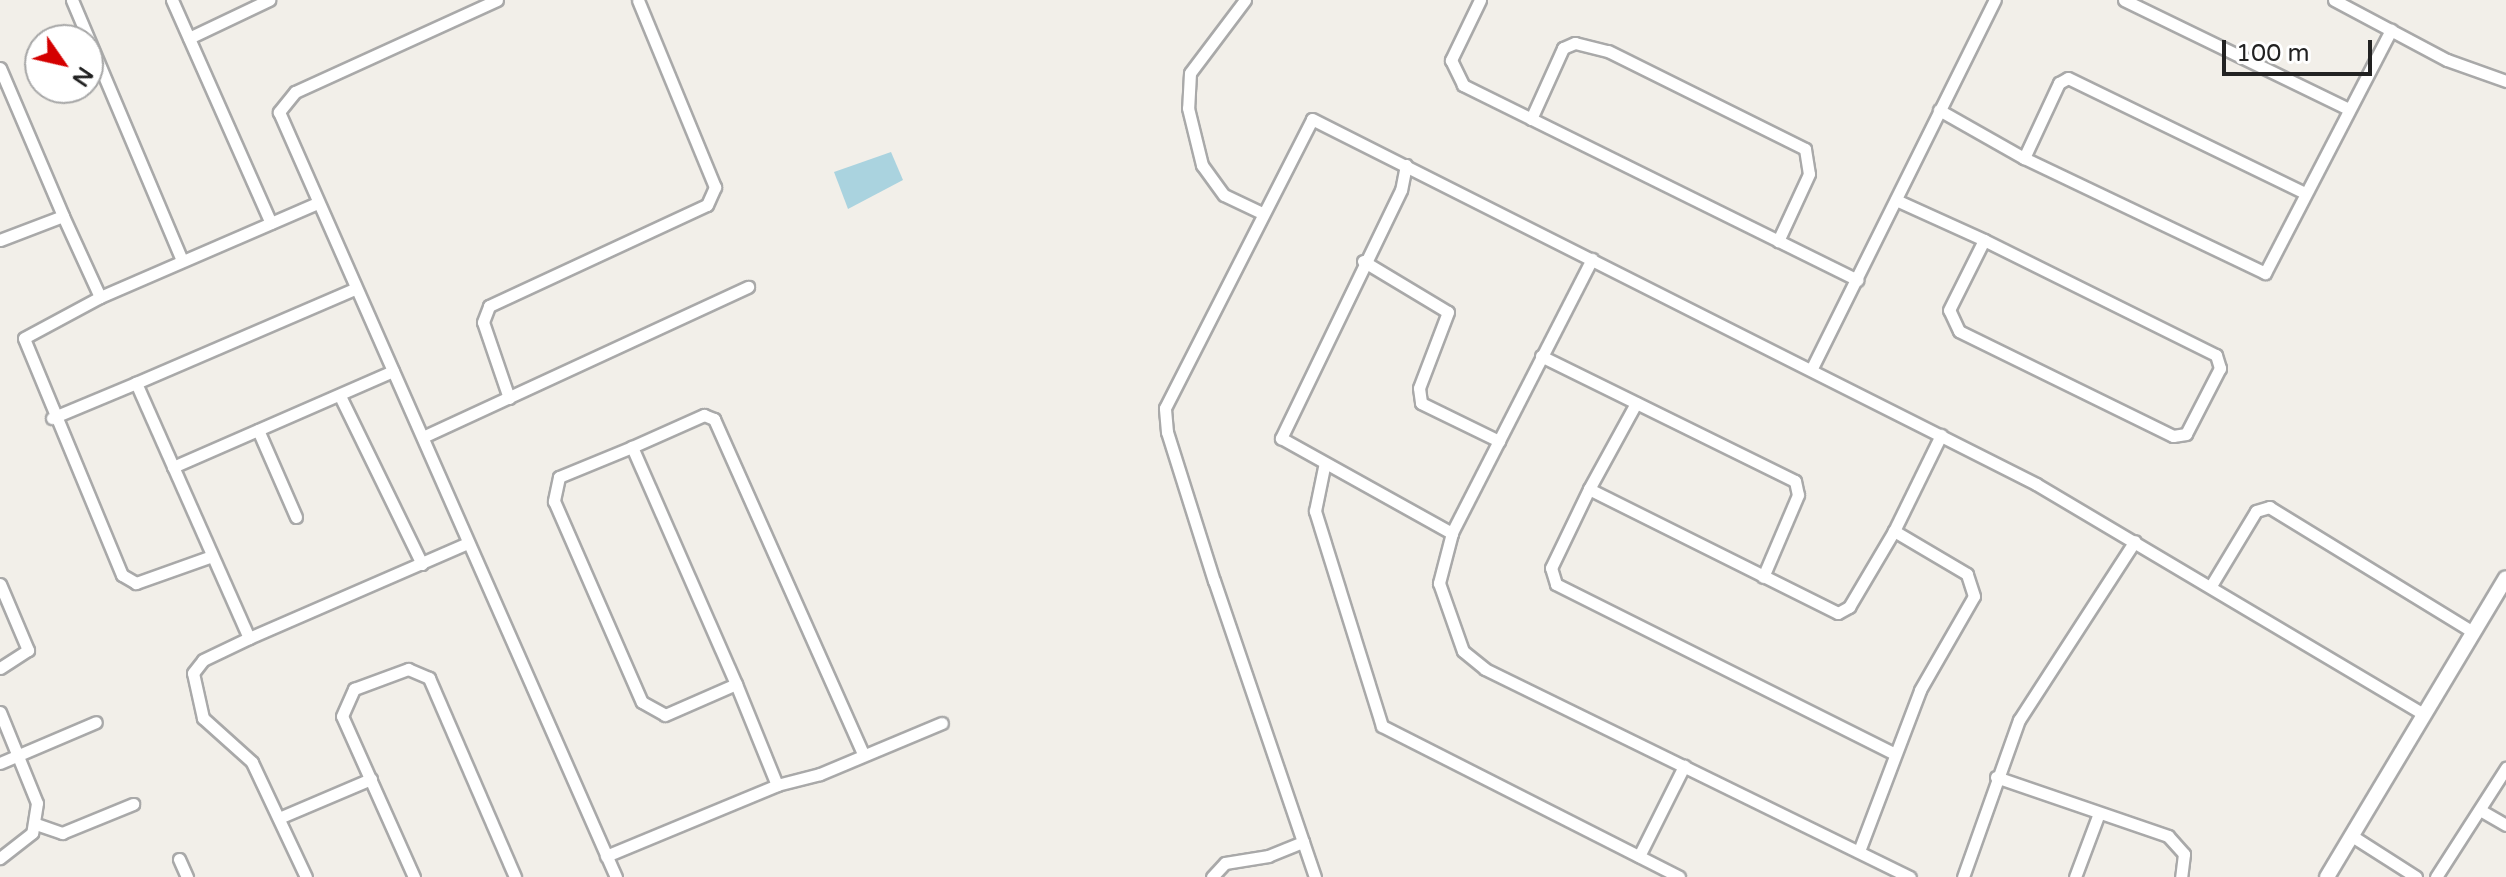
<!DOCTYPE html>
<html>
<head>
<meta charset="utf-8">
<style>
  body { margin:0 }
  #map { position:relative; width:2506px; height:877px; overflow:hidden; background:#f2efe9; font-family:"Varela Round",sans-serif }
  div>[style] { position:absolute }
  .water>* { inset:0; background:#aad3df }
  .roads { filter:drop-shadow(2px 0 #a9a9a9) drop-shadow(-2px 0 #a9a9a9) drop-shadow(0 2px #a9a9a9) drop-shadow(0 -2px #a9a9a9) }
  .minor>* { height:11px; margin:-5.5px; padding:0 5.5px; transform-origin:5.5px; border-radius:5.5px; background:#fff }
  .tertiary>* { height:14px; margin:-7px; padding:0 7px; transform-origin:7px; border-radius:7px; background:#fff }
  span { translate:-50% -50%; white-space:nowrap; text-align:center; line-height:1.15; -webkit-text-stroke:7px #fff; paint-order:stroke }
  .north { position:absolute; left:24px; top:24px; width:80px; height:80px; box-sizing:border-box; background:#fff; border:2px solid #a7a7a7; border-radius:50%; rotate:124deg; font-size:22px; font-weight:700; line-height:32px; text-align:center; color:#222 }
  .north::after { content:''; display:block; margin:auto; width:28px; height:36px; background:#d40000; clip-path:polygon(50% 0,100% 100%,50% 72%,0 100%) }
  .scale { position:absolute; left:2222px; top:40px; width:150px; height:36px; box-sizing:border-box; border:4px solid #222; border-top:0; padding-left:10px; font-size:24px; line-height:28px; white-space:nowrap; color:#222; -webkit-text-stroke:6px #fff; paint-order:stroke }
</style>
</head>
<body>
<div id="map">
  <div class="water">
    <div style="clip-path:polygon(891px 152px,903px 180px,848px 209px,834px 172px)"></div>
  </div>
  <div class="roads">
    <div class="minor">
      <div style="left:72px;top:0;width:283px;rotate:67.1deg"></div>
      <div style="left:172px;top:0;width:244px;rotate:66.1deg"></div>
      <div style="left:497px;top:0;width:222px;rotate:155.5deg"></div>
      <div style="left:295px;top:92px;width:26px;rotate:129deg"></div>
      <div style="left:279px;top:112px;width:836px;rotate:66.23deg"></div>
      <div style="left:1245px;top:0;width:91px;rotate:127deg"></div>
      <div style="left:1190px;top:73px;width:35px;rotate:93deg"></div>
      <div style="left:1188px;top:108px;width:59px;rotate:76.2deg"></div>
      <div style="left:1202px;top:165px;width:37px;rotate:54deg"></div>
      <div style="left:1224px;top:195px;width:42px;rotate:25.3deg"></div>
      <div style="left:1480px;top:0;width:67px;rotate:115.8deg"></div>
      <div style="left:1451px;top:60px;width:28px;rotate:64deg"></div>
      <div style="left:1463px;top:85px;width:440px;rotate:26.3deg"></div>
      <div style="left:2124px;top:0;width:249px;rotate:25.9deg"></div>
      <div style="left:2334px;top:0;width:128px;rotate:28deg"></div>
      <div style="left:2447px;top:60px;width:63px;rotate:19.6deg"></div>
      <div style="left:189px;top:38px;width:89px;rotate:-25.4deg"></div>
      <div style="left:0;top:68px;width:161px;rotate:66.9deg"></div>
      <div style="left:1939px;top:110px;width:98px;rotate:29.5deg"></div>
      <div style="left:2024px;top:158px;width:267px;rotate:25.5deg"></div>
      <div style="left:2265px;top:273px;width:274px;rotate:-62.6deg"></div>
      <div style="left:1531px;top:119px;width:78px;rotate:-65.7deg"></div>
      <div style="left:1563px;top:48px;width:13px;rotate:-23deg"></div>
      <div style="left:1575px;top:43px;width:34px;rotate:14deg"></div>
      <div style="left:1608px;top:51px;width:220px;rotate:26.4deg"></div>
      <div style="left:1805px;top:149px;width:25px;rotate:81deg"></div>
      <div style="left:1809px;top:174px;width:74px;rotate:114.8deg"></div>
      <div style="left:2024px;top:158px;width:83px;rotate:-65deg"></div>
      <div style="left:2059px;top:83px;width:10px;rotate:-29deg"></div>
      <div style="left:2068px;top:78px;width:263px;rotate:25.9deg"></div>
      <div style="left:1406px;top:165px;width:25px;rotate:101deg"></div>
      <div style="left:1401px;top:190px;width:276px;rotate:115.8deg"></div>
      <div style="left:1281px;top:438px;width:196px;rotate:29.1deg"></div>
      <div style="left:1896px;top:200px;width:97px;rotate:24.4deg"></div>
      <div style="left:1984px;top:240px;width:259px;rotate:26.4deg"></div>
      <div style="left:2216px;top:355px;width:14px;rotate:73deg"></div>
      <div style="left:2220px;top:368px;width:74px;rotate:117.3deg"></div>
      <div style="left:2186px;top:434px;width:13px;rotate:171deg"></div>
      <div style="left:2173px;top:436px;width:238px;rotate:-153.9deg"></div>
      <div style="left:1959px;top:331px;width:23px;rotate:-115deg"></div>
      <div style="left:1949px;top:310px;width:78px;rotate:-63.4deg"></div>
      <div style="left:0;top:240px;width:67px;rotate:-20.9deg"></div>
      <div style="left:63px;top:216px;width:89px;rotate:65.4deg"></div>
      <div style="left:1592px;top:259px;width:308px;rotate:117.1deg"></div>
      <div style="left:1452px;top:533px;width:52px;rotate:104.6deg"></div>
      <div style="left:1439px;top:583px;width:72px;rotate:70.6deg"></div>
      <div style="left:1463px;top:651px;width:28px;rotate:39deg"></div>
      <div style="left:1485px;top:669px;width:473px;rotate:26.1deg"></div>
      <div style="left:1363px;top:261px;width:99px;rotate:31deg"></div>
      <div style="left:1448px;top:312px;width:81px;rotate:110.9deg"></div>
      <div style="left:1419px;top:388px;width:15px;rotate:82deg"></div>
      <div style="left:1421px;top:403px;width:87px;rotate:26deg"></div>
      <div style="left:1541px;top:356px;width:283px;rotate:26.2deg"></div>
      <div style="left:1795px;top:481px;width:14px;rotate:78deg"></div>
      <div style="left:1798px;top:495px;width:89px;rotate:113.1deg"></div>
      <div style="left:1812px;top:368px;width:411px;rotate:-63.6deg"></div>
      <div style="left:340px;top:396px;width:187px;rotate:64deg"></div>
      <div style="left:509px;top:398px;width:80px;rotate:-108.9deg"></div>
      <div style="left:483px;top:322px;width:17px;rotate:-69deg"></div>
      <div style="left:489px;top:306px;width:240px;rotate:-24.9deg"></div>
      <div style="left:707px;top:205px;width:20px;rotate:-66deg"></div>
      <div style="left:715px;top:187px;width:202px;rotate:-112.4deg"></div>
      <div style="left:52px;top:418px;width:91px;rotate:-22.6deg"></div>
      <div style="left:258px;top:430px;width:95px;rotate:66.4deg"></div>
      <div style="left:425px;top:436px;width:356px;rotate:-24.8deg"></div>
      <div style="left:632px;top:447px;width:79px;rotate:-24deg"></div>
      <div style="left:704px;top:415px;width:11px;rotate:22deg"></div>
      <div style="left:714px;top:419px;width:367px;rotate:66deg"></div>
      <div style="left:173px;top:467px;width:240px;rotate:-23.6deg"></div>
      <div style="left:1324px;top:467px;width:45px;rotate:101.6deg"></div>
      <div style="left:1315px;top:511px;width:225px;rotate:72.7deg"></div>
      <div style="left:1382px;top:726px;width:333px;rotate:26.9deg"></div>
      <div style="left:1589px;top:489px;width:98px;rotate:-61.3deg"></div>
      <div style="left:212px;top:556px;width:81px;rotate:160.4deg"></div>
      <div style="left:136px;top:583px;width:16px;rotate:-150deg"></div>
      <div style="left:122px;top:575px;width:256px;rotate:-112.5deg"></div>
      <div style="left:24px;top:338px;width:86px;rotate:-28.3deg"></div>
      <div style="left:100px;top:297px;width:236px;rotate:-23.4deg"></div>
      <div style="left:0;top:584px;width:72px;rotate:67deg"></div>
      <div style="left:28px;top:650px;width:33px;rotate:147deg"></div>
      <div style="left:2212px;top:584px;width:85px;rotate:-58.9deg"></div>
      <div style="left:2256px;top:511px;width:14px;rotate:-17deg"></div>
      <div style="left:2269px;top:507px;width:239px;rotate:31.5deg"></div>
      <div style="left:249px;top:638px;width:279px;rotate:-113.9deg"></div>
      <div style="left:136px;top:383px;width:237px;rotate:-23.3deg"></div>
      <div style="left:0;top:712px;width:98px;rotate:67.9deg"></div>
      <div style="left:37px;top:803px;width:30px;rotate:99deg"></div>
      <div style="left:32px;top:833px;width:41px;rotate:142deg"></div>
      <div style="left:1893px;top:753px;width:377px;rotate:-153.4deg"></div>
      <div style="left:1556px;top:584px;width:17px;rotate:-107deg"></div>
      <div style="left:1551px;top:568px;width:88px;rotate:-64.3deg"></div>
      <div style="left:1589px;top:489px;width:278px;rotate:26.5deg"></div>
      <div style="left:1838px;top:613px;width:13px;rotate:-29deg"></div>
      <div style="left:1849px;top:607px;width:88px;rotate:-59.4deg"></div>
      <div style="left:1894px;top:531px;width:107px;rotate:-63.9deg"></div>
      <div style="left:0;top:763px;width:104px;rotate:-23.1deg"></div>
      <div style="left:1996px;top:777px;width:182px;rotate:18.9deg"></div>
      <div style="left:2168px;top:836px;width:24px;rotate:48deg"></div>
      <div style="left:2184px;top:854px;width:23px;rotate:97deg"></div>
      <div style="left:777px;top:785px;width:44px;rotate:-14.3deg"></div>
      <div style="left:820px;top:774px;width:132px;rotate:-22.7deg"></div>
      <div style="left:2480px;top:810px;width:30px;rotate:30deg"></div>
      <div style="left:279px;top:818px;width:100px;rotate:-23deg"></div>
      <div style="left:36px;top:824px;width:28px;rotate:19deg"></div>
      <div style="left:62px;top:833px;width:77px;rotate:-22.2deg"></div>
      <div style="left:2352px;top:836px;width:76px;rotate:32.6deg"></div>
      <div style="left:1859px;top:851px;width:172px;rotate:-69.2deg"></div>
      <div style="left:1920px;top:690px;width:108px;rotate:-60.1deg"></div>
      <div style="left:1974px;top:596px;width:23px;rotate:-108deg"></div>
      <div style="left:1967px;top:574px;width:85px;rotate:-149.5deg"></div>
      <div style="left:606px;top:856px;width:185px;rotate:-22.5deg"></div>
      <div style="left:777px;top:785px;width:109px;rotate:-112.1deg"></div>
      <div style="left:736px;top:684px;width:259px;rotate:-113.7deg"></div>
      <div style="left:632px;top:447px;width:79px;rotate:157.7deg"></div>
      <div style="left:559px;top:477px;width:25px;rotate:102deg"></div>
      <div style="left:554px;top:501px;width:219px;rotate:66.4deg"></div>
      <div style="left:642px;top:702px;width:26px;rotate:29deg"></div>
      <div style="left:665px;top:715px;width:77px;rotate:-23.6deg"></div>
      <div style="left:1639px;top:856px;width:101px;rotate:-63.4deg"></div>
      <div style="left:179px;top:859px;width:20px;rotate:66deg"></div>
      <div style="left:306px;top:877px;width:127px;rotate:-115.2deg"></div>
      <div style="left:252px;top:762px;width:66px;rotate:-138.1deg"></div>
      <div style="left:203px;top:718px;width:46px;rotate:-102.5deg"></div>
      <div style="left:193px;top:673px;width:16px;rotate:-52deg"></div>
      <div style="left:203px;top:660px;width:51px;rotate:-25.6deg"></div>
      <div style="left:249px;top:638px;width:239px;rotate:-23.5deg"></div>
      <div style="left:414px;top:877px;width:176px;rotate:-114.1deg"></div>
      <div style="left:342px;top:716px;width:30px;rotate:-66deg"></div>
      <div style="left:354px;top:689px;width:58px;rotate:-20.3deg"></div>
      <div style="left:408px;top:669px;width:23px;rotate:23deg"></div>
      <div style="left:429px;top:678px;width:217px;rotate:66.6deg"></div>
      <div style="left:1212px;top:877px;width:19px;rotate:-47deg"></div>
      <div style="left:1225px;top:863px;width:44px;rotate:-9.2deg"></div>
      <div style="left:1268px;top:856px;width:38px;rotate:-22deg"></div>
      <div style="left:1315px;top:877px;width:313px;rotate:-108.8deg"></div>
      <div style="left:1214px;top:581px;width:156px;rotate:-107.5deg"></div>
      <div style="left:1167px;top:432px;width:24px;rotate:-95deg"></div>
      <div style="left:1165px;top:408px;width:324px;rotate:-63deg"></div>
      <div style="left:1312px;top:119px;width:811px;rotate:26.75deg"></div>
      <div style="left:2036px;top:484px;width:449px;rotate:30.7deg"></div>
      <div style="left:1963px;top:877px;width:167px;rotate:-70.4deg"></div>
      <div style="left:2019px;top:720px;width:213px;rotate:-57.1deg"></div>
      <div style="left:2075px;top:877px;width:68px;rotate:-69.4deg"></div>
      <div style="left:2436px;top:877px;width:130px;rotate:-57.3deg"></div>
    </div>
    <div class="tertiary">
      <div style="left:2327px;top:877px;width:348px;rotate:-59.1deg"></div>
    </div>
  </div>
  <div class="north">N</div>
  <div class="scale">100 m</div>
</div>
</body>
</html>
